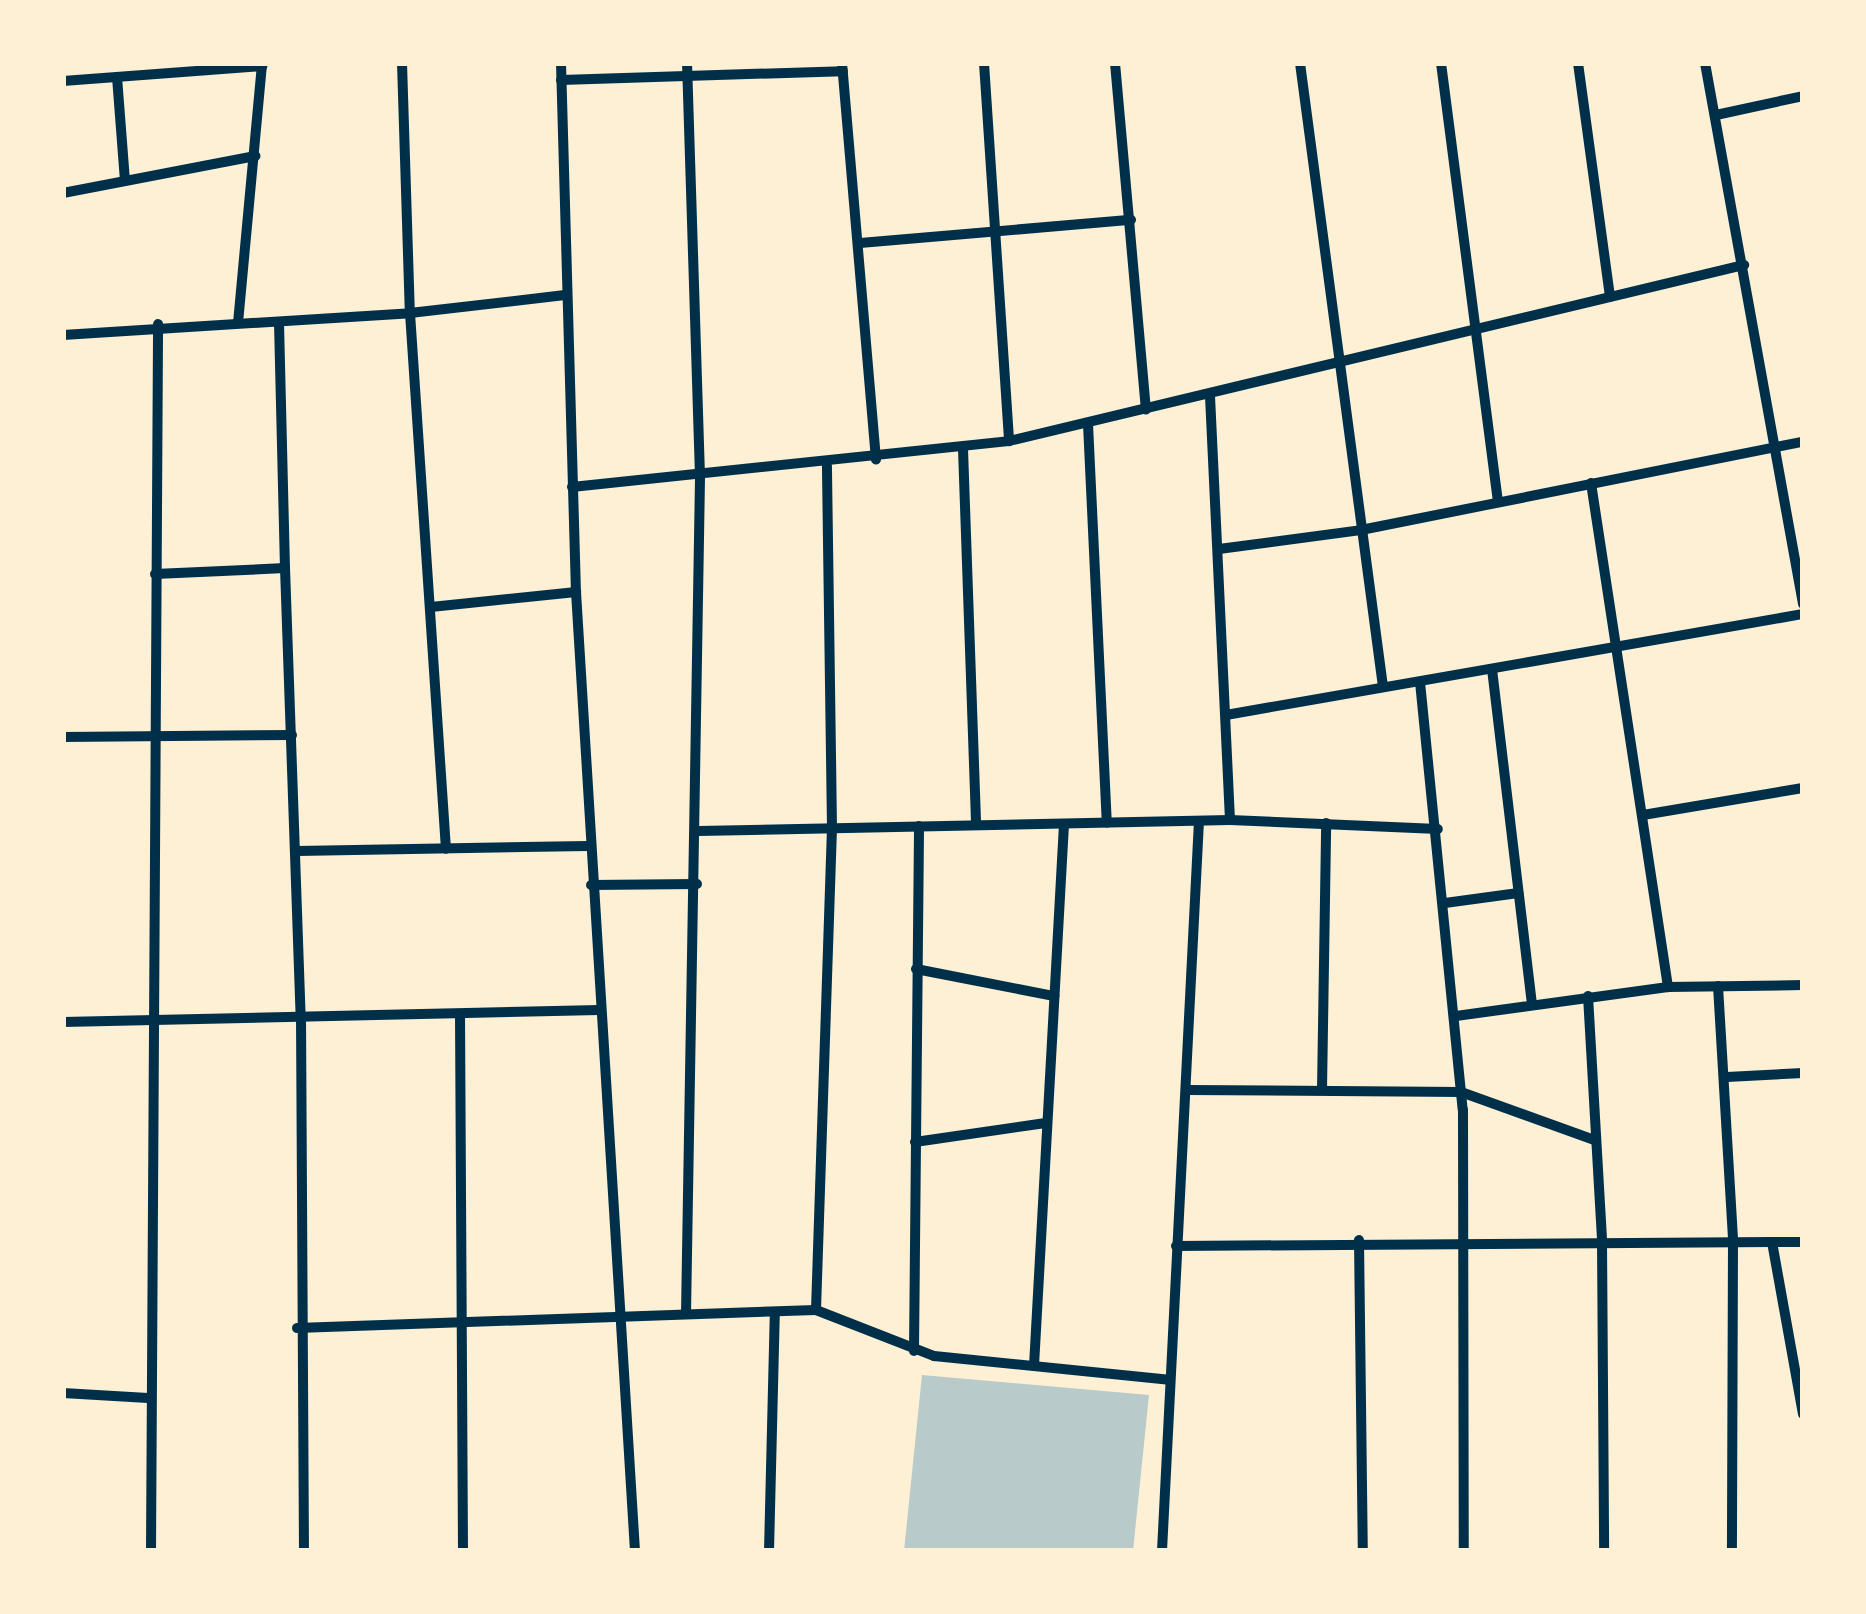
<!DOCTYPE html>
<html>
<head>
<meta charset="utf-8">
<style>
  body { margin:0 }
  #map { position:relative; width:1866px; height:1614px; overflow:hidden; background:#fdf0d5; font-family:Roboto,sans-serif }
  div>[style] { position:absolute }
  .green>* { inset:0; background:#b9caca }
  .minor>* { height:10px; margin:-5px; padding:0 5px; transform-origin:5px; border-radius:5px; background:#003049 }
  span { translate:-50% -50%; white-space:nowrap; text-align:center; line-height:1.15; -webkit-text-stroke:10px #fdf0d5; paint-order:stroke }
  .frame { position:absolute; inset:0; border:66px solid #fdf0d5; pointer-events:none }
</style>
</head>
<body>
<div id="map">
  <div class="green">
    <div style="clip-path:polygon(922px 1375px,1149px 1395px,1133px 1551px,904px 1551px)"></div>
  </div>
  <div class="minor">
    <div style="left:402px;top:63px;width:250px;rotate:88.2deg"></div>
    <div style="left:410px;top:313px;width:537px;rotate:86.16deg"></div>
    <div style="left:561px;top:63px;width:529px;rotate:88.38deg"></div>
    <div style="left:576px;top:592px;width:961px;rotate:86.48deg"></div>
    <div style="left:842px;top:63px;width:398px;rotate:85.1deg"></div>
    <div style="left:984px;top:63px;width:379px;rotate:86.2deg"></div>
    <div style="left:1115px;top:63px;width:348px;rotate:84.9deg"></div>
    <div style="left:1300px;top:63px;width:629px;rotate:82.42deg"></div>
    <div style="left:1441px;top:63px;width:441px;rotate:82.6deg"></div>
    <div style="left:1578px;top:63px;width:236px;rotate:82.2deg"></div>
    <div style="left:1705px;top:63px;width:550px;rotate:79.73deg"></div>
    <div style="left:117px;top:77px;width:104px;rotate:85.6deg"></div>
    <div style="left:561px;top:80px;width:282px;rotate:-1.8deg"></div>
    <div style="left:63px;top:81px;width:200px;rotate:-4.3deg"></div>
    <div style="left:1716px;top:115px;width:89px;rotate:-12.3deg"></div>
    <div style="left:63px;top:193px;width:196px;rotate:-10.9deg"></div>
    <div style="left:860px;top:243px;width:272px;rotate:-4.9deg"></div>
    <div style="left:238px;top:323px;width:261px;rotate:-84.7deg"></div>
    <div style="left:279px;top:323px;width:245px;rotate:88.6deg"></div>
    <div style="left:63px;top:335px;width:348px;rotate:-3.6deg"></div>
    <div style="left:410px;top:313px;width:156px;rotate:-6.6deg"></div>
    <div style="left:1210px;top:396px;width:424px;rotate:87.3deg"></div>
    <div style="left:1088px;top:424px;width:399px;rotate:87.3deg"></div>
    <div style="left:963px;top:449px;width:376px;rotate:88deg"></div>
    <div style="left:1591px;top:483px;width:510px;rotate:81.31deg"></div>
    <div style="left:572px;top:487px;width:439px;rotate:-6deg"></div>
    <div style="left:1009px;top:441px;width:756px;rotate:-13.47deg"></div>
    <div style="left:1219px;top:549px;width:143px;rotate:-7.6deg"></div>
    <div style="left:1361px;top:530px;width:451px;rotate:-11.3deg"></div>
    <div style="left:155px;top:574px;width:130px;rotate:-2.6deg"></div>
    <div style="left:285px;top:568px;width:449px;rotate:88deg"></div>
    <div style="left:301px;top:1017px;width:534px;rotate:89.68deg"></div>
    <div style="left:431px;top:607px;width:146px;rotate:-5.9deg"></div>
    <div style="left:1492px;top:669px;width:337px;rotate:83.2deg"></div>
    <div style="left:1420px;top:682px;width:430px;rotate:84.3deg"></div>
    <div style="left:1463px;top:1110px;width:441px;rotate:89.9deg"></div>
    <div style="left:1226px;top:715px;width:586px;rotate:-9.93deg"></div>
    <div style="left:63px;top:737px;width:229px;rotate:-0.5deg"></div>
    <div style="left:1643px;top:815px;width:162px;rotate:-9.6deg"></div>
    <div style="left:698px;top:831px;width:532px;rotate:-1.18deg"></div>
    <div style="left:1230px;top:820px;width:208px;rotate:2.5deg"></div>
    <div style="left:297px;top:851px;width:291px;rotate:-1deg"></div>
    <div style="left:591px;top:885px;width:106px;rotate:-0.5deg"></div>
    <div style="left:1445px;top:903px;width:74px;rotate:-7.8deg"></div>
    <div style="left:916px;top:969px;width:141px;rotate:11.1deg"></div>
    <div style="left:1718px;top:986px;width:256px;rotate:86.6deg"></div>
    <div style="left:1733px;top:1242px;width:309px;rotate:90.2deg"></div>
    <div style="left:1588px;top:996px;width:246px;rotate:86.7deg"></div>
    <div style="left:1602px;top:1242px;width:309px;rotate:89.6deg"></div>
    <div style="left:460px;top:1014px;width:537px;rotate:89.68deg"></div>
    <div style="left:1456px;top:1016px;width:214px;rotate:-7.8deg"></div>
    <div style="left:1668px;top:987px;width:135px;rotate:-0.8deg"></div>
    <div style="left:63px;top:1022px;width:536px;rotate:-1.28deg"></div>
    <div style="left:1727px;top:1077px;width:76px;rotate:-3deg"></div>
    <div style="left:1187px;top:1090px;width:274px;rotate:0.4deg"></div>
    <div style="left:1461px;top:1092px;width:141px;rotate:19.8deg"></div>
    <div style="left:1322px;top:1090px;width:267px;rotate:-89.1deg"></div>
    <div style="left:915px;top:1142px;width:132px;rotate:-8.3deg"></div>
    <div style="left:1359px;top:1240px;width:311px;rotate:89.3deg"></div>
    <div style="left:1772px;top:1242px;width:31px"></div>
    <div style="left:1176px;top:1246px;width:596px;rotate:-0.38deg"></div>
    <div style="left:1772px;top:1242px;width:175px;rotate:79.8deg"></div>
    <div style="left:816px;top:1310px;width:482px;rotate:-88.1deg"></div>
    <div style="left:832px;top:828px;width:362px;rotate:-90.8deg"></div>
    <div style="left:686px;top:1314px;width:838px;rotate:-89.04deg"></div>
    <div style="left:700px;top:476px;width:413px;rotate:-91.8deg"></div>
    <div style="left:297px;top:1328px;width:519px;rotate:-1.99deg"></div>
    <div style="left:816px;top:1310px;width:127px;rotate:21.3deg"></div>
    <div style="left:934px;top:1356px;width:236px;rotate:5.8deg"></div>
    <div style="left:914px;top:1351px;width:525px;rotate:-89.45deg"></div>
    <div style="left:1034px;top:1366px;width:542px;rotate:-86.83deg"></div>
    <div style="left:63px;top:1393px;width:85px;rotate:3.4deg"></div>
    <div style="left:151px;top:1551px;width:1227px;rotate:-89.67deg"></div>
    <div style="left:769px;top:1551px;width:239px;rotate:-88.6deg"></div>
    <div style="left:1162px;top:1551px;width:731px;rotate:-87.1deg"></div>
  </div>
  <div class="frame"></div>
</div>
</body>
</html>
